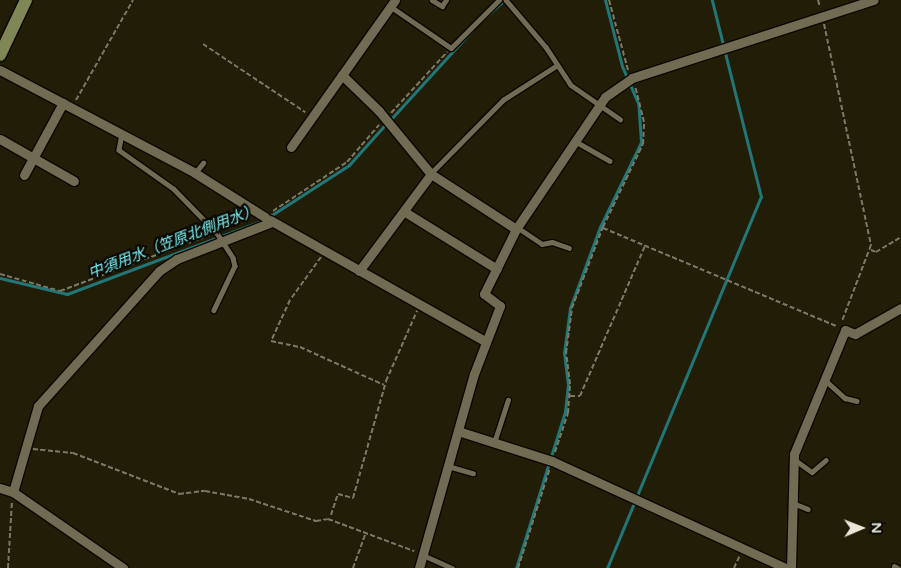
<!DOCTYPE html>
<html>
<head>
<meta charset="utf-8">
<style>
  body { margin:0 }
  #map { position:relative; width:901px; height:568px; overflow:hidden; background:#221d07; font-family:"Varela Round","Noto Sans JP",sans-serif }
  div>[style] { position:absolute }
  .stream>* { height:3px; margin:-1.5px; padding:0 1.5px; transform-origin:1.5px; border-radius:1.5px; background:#217678 }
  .path>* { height:2px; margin-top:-1px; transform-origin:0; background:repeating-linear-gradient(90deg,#7c7866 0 5px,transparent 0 7.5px) }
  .roads { filter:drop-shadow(1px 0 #0c0700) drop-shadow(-1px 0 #0c0700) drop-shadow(0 1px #0c0700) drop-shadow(0 -1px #0c0700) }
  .lane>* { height:4.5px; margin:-2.25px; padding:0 2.25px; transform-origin:2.25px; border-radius:2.25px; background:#706b52 }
  .street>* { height:9px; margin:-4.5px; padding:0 4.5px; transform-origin:4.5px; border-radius:4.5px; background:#706b52 }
  .secondary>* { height:12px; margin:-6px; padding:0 6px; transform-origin:6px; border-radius:6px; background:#7f8757 }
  span { translate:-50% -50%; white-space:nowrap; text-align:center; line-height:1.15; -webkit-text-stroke:4.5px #090702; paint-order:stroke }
  .water-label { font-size:15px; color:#7af2f5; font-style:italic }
  .north { position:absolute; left:836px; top:503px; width:50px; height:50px; -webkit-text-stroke:4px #090702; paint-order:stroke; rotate:89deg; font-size:14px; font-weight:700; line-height:20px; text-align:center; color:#e9e6d9 }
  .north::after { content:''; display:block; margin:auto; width:18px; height:22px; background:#e9e6d9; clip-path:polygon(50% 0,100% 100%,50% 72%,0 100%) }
</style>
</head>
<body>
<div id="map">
  <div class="stream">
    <div style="left:481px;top:21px;width:31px;rotate:-42deg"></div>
    <div style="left:390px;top:120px;width:123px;rotate:-47.6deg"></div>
    <div style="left:0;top:278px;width:69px;rotate:13.4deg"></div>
    <div style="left:67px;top:294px;width:210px;rotate:-20.6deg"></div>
    <div style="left:264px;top:220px;width:101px;rotate:-32.9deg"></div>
    <div style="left:349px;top:165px;width:52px;rotate:-48.1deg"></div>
    <div style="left:516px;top:568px;width:164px;rotate:-72.6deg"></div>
    <div style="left:565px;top:412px;width:27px;rotate:-84deg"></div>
    <div style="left:568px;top:385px;width:32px;rotate:-97deg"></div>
    <div style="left:564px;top:353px;width:45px;rotate:-82.4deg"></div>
    <div style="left:570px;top:308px;width:86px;rotate:-69.7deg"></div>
    <div style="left:600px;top:227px;width:94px;rotate:-64.2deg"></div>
    <div style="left:641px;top:142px;width:39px;rotate:-94deg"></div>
    <div style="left:638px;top:103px;width:40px;rotate:-113.4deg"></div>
    <div style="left:622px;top:66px;width:68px;rotate:-104.4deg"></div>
    <div style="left:607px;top:568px;width:402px;rotate:-67.5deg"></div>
    <div style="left:761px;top:197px;width:203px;rotate:-104deg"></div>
  </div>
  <div class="path">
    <div style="left:609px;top:0;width:73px;rotate:74.8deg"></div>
    <div style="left:818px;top:0;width:7px;rotate:74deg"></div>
    <div style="left:824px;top:24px;width:226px;rotate:78deg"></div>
    <div style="left:871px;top:245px;width:81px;rotate:110.9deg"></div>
    <div style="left:203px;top:44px;width:123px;rotate:33.7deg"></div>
    <div style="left:76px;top:100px;width:115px;rotate:-60.3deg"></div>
    <div style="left:391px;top:113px;width:83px;rotate:-47.4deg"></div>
    <div style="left:273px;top:211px;width:89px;rotate:-33.5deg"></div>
    <div style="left:347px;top:162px;width:49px;rotate:-49.1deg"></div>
    <div style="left:603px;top:228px;width:253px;rotate:22.8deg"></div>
    <div style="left:871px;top:250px;width:5px;rotate:22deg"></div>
    <div style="left:876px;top:252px;width:29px;rotate:-31deg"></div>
    <div style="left:321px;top:257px;width:53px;rotate:125.8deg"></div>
    <div style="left:290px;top:300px;width:45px;rotate:114.9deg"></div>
    <div style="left:271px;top:341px;width:30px;rotate:12deg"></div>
    <div style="left:300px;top:347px;width:92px;rotate:24.3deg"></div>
    <div style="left:0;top:274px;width:62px;rotate:15.8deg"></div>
    <div style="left:60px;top:291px;width:160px;rotate:-20.5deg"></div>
    <div style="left:570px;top:396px;width:10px"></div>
    <div style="left:580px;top:396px;width:163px;rotate:-66.6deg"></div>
    <div style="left:33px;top:449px;width:40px;rotate:5.7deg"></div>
    <div style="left:73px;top:453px;width:114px;rotate:21.1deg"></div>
    <div style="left:179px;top:494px;width:26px;rotate:-7deg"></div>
    <div style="left:205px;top:491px;width:45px;rotate:10.3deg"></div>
    <div style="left:249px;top:499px;width:71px;rotate:18.2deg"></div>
    <div style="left:316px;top:521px;width:12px;rotate:-9deg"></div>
    <div style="left:328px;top:519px;width:92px;rotate:20.4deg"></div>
    <div style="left:555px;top:452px;width:41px;rotate:-71.6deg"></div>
    <div style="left:568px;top:413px;width:29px;rotate:-86deg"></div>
    <div style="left:570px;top:384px;width:31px;rotate:-97deg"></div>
    <div style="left:566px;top:353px;width:45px;rotate:-82.4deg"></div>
    <div style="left:572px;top:308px;width:87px;rotate:-69.1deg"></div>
    <div style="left:603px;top:227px;width:92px;rotate:-64.3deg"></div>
    <div style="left:643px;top:144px;width:22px;rotate:-87deg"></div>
    <div style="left:644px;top:122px;width:37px;rotate:-104deg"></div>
    <div style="left:331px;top:515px;width:22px;rotate:-72deg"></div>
    <div style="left:338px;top:494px;width:16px;rotate:15deg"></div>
    <div style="left:353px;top:498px;width:122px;rotate:-74.2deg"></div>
    <div style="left:386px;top:381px;width:77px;rotate:-66.1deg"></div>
    <div style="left:8px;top:568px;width:67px;rotate:-86.6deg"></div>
    <div style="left:353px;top:568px;width:37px;rotate:-70deg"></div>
    <div style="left:518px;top:568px;width:105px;rotate:-72.3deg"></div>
    <div style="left:734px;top:568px;width:14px;rotate:-65deg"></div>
  </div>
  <div class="roads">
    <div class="lane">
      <div style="left:432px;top:0;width:12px;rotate:31deg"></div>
      <div style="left:442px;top:6px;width:7px;rotate:-56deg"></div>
      <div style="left:506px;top:0;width:62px;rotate:49.6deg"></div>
      <div style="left:546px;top:47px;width:45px;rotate:56.7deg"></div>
      <div style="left:571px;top:85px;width:60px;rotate:34.8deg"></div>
      <div style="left:390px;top:6px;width:74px;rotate:34.5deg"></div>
      <div style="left:451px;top:48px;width:68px;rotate:-45deg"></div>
      <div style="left:122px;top:134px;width:16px;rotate:101deg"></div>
      <div style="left:119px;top:150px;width:67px;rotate:35.3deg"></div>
      <div style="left:174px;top:189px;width:62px;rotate:45.7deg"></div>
      <div style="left:217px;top:233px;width:30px;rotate:57deg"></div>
      <div style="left:233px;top:258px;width:8px;rotate:76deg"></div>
      <div style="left:235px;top:266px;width:49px;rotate:115.5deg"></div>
      <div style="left:575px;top:141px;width:40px;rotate:29.7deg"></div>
      <div style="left:195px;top:173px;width:13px;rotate:-51deg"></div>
      <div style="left:431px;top:173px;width:103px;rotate:-45.4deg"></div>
      <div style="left:503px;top:100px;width:63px;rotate:-32.7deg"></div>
      <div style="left:517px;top:227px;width:30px;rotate:34deg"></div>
      <div style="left:542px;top:244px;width:10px;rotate:-11deg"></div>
      <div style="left:552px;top:242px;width:18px;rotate:19deg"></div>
      <div style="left:825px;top:380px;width:27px;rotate:42deg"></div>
      <div style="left:845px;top:398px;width:12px;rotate:14deg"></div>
      <div style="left:494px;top:443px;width:45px;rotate:-72deg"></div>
      <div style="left:794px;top:459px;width:22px;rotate:36deg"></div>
      <div style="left:812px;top:472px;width:18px;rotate:-41deg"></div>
      <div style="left:448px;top:466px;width:26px;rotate:16deg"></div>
      <div style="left:793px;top:503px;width:16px;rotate:22deg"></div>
      <div style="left:423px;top:555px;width:32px;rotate:24deg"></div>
      <div style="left:894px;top:566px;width:4px;rotate:27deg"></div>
    </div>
    <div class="street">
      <div style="left:395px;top:0;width:92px;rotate:125.2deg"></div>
      <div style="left:342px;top:75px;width:52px;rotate:44.2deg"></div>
      <div style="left:379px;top:111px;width:82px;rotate:50.5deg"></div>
      <div style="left:431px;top:174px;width:101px;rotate:32.9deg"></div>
      <div style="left:0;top:70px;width:221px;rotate:27.8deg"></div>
      <div style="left:195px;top:173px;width:83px;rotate:32.2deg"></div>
      <div style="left:0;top:139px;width:85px;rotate:29.6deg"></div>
      <div style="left:291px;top:147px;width:88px;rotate:-54.7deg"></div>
      <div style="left:24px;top:175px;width:82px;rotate:-61.6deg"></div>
      <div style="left:405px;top:212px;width:108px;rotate:31.8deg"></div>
      <div style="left:270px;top:220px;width:247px;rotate:29.4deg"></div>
      <div style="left:359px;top:271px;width:121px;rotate:-53.4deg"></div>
      <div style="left:458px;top:431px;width:99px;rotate:17.7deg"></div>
      <div style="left:552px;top:461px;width:257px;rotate:24.6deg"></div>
      <div style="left:0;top:488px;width:14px;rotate:17deg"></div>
      <div style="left:13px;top:492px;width:134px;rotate:34.6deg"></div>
      <div style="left:13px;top:492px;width:90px;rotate:-73.8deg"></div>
      <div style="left:38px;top:406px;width:181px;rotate:-48.1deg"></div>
      <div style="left:159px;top:271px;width:22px;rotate:-34deg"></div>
      <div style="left:177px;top:259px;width:102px;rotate:-21.3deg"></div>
      <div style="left:419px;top:568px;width:202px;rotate:-74.2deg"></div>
      <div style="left:474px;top:374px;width:73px;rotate:-69.1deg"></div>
      <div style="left:500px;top:306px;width:20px;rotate:-143deg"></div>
      <div style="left:484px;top:294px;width:72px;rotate:-63.8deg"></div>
      <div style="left:516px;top:229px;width:159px;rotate:-56deg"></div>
      <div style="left:605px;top:97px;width:33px;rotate:-35deg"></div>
      <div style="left:632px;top:78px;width:254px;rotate:-17.9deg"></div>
      <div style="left:791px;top:568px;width:114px;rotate:-88.5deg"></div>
      <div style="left:794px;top:454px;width:134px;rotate:-67.6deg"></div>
      <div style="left:845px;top:330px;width:11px;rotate:22deg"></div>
      <div style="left:855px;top:334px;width:53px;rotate:-29.5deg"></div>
    </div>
    <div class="secondary">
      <div style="left:0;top:55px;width:61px;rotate:-64.7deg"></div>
    </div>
  </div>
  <div class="water-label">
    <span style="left:173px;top:242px;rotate:-21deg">中須用水（笠原北側用水）</span>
  </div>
  <div class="north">N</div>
</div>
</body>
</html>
